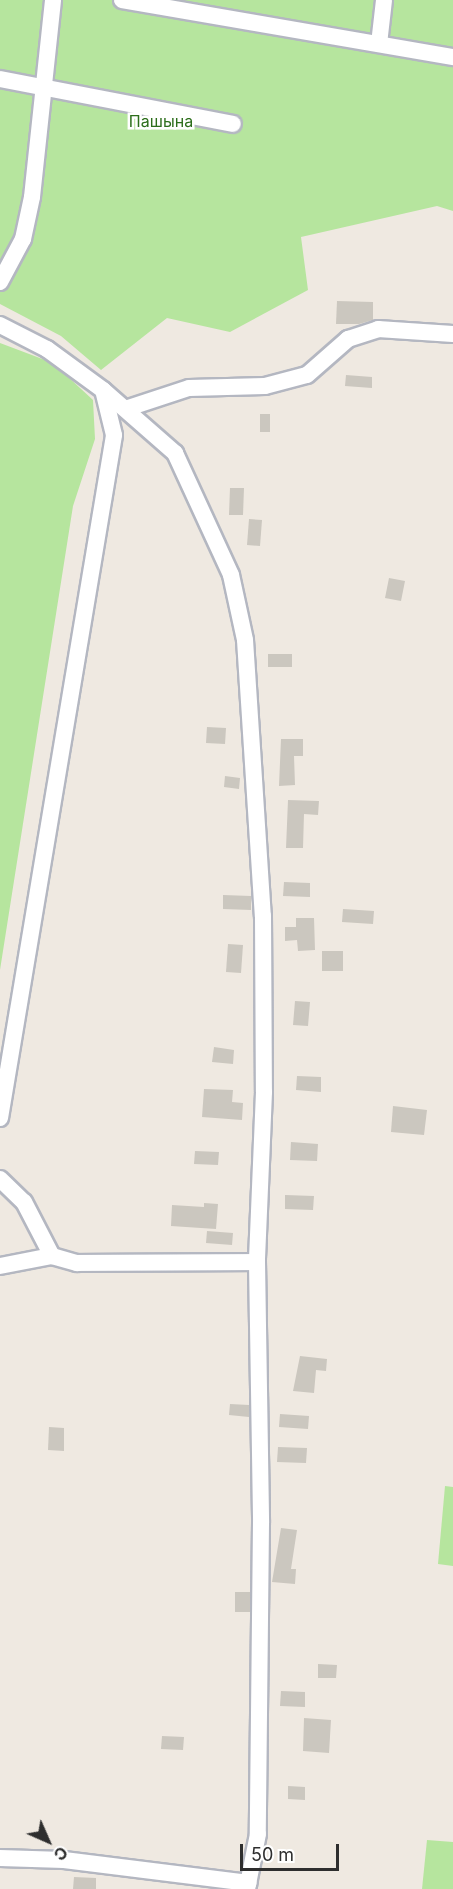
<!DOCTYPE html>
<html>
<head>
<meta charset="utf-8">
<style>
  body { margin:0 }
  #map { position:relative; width:453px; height:1889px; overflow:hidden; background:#efe9e1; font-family:Inter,sans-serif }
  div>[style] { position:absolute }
  .green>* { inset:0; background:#b6e59e }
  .building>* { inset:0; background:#cbc7bf }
  .roads { filter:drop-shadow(2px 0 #b4b7c1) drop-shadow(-2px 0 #b4b7c1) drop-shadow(0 2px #b4b7c1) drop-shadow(0 -2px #b4b7c1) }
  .minor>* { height:16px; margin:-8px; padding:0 8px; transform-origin:8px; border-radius:8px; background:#fff }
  span { translate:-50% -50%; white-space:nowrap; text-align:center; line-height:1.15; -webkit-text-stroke:5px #fff; paint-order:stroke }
  .park-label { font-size:16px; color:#2c6e1b }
  .north { position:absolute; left:18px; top:1811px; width:60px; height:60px; -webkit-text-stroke:4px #fff; paint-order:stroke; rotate:135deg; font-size:16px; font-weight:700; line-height:24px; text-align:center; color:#2e2e2e }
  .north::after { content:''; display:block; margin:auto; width:21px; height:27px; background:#2e2e2e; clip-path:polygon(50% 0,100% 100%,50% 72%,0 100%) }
  .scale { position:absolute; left:240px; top:1844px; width:99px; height:27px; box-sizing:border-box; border:3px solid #2e2e2e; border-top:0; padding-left:8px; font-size:18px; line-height:21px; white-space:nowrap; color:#2e2e2e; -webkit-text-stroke:4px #fff; paint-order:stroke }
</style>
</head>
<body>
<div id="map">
  <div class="green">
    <div style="clip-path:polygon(0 0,453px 0,453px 211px,437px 206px,301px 237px,308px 290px,230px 332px,167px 318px,101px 370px,61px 336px,0 304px)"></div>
    <div style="clip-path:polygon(0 343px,53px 363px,93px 400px,95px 439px,73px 506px,0 970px)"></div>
    <div style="clip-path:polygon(445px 1486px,453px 1487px,453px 1566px,438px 1564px)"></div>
    <div style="clip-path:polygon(427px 1840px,453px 1842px,453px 1889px,422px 1889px)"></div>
  </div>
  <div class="building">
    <div style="clip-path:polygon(337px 301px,373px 302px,373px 320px,359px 324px,336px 324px)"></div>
    <div style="clip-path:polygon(346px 375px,372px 377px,372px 388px,345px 386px)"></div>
    <div style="clip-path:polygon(260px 414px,270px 414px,270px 432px,260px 432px)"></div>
    <div style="clip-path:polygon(230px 488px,244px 488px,243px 515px,229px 515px)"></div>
    <div style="clip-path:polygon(249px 519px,262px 520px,260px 546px,247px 545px)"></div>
    <div style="clip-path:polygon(389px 578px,405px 581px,401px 601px,385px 598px)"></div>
    <div style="clip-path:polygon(268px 654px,292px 654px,292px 667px,268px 667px)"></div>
    <div style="clip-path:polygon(207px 727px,226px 728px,225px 744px,206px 743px)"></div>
    <div style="clip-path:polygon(281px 739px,303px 739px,303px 756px,294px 756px,295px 785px,279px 786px)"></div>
    <div style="clip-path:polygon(225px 776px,240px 778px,239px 789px,224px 787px)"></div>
    <div style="clip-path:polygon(288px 800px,319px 801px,318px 815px,304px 814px,303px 848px,286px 848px)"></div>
    <div style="clip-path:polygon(284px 882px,310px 883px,310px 897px,283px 896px)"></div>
    <div style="clip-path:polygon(223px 895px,251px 896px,251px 910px,223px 909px)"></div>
    <div style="clip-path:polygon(343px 909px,374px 911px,373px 924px,342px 922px)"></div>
    <div style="clip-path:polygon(296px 918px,314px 918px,315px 950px,298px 951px,297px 940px,285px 941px,285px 927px,296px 927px)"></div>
    <div style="clip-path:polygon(228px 944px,243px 945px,241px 973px,226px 972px)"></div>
    <div style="clip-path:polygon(322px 951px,343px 951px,343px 971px,322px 971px)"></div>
    <div style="clip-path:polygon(295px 1001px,310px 1002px,308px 1026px,293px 1025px)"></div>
    <div style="clip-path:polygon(214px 1047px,234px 1050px,233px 1064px,212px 1062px)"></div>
    <div style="clip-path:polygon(297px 1076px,321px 1077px,321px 1092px,296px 1090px)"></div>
    <div style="clip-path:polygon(204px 1089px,233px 1090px,232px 1102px,243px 1103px,242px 1120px,202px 1117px)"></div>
    <div style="clip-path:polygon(393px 1106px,427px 1110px,424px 1135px,391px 1132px)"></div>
    <div style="clip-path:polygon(291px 1142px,318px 1144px,317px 1161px,290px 1160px)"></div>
    <div style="clip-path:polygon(195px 1151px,219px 1152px,218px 1165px,194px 1164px)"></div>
    <div style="clip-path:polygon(285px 1195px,314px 1196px,313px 1210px,285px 1209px)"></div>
    <div style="clip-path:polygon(204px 1203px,218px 1204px,216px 1229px,171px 1226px,172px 1205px,204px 1207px)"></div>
    <div style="clip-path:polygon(207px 1231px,233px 1233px,232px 1245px,206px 1243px)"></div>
    <div style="clip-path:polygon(300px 1356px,327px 1359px,326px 1371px,316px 1370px,314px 1393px,293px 1391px)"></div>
    <div style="clip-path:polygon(230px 1404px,249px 1405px,249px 1417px,229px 1415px)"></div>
    <div style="clip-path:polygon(280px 1414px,309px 1416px,308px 1429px,279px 1427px)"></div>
    <div style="clip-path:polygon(49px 1427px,64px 1428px,64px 1451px,48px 1450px)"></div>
    <div style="clip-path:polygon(278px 1447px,307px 1448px,306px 1463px,277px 1462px)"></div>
    <div style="clip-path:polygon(281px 1528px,297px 1530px,291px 1569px,296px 1569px,295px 1584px,272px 1582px)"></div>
    <div style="clip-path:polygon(235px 1592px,250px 1592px,250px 1612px,235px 1612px)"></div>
    <div style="clip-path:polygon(318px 1664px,337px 1665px,336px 1678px,318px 1678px)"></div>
    <div style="clip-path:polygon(281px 1691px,305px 1692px,305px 1707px,280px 1706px)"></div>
    <div style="clip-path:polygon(304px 1718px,331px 1720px,329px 1753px,303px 1751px)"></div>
    <div style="clip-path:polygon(162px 1736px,184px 1737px,183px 1750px,161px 1749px)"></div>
    <div style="clip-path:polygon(288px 1786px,305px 1787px,305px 1800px,288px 1799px)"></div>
    <div style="clip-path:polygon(74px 1877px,96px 1878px,96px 1889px,73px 1889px)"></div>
  </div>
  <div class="roads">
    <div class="minor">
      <div style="left:122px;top:0;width:336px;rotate:9.8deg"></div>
      <div style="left:379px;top:44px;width:44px;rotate:-83.5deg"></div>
      <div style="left:0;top:79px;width:237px;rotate:10.9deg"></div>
      <div style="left:0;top:282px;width:49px;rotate:-61.9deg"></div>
      <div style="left:23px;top:239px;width:43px;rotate:-77.9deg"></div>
      <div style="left:32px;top:197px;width:198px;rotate:-83.9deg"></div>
      <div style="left:0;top:325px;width:53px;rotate:27.1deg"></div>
      <div style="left:47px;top:349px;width:69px;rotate:36.2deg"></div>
      <div style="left:103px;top:390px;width:96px;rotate:41.2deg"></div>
      <div style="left:175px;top:453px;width:134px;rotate:65.3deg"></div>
      <div style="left:231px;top:575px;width:66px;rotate:77.8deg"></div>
      <div style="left:245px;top:640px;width:277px;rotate:86.3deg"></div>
      <div style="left:263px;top:916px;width:176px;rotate:89.7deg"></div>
      <div style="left:264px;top:1092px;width:170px;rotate:92.4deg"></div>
      <div style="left:257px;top:1262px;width:261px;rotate:89.1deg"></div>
      <div style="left:261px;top:1523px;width:311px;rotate:90.6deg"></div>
      <div style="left:258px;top:1834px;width:56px;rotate:101.3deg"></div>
      <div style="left:128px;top:408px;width:64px;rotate:-18.2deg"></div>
      <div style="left:189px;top:388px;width:76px;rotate:-1.5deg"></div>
      <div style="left:265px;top:386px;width:43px;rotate:-14.7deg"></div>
      <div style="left:307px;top:375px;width:55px;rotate:-41.3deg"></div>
      <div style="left:348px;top:339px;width:32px;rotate:-18deg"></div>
      <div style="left:378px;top:329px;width:75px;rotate:3.8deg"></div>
      <div style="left:0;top:1118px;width:692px;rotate:-80.52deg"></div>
      <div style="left:114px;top:435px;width:46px;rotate:-103.7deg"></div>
      <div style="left:0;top:1179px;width:33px;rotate:44deg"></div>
      <div style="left:24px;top:1202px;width:61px;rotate:62.6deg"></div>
      <div style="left:0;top:1266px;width:53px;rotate:-10.9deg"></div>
      <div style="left:52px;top:1256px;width:26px;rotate:16deg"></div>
      <div style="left:77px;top:1263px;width:180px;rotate:-0.3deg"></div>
      <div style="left:0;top:1858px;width:64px;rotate:1.8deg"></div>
      <div style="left:64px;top:1860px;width:186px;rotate:7.1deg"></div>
    </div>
  </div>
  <div class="park-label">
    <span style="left:161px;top:121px">Пашына</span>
  </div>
  <div class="north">С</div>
  <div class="scale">50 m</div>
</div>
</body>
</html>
